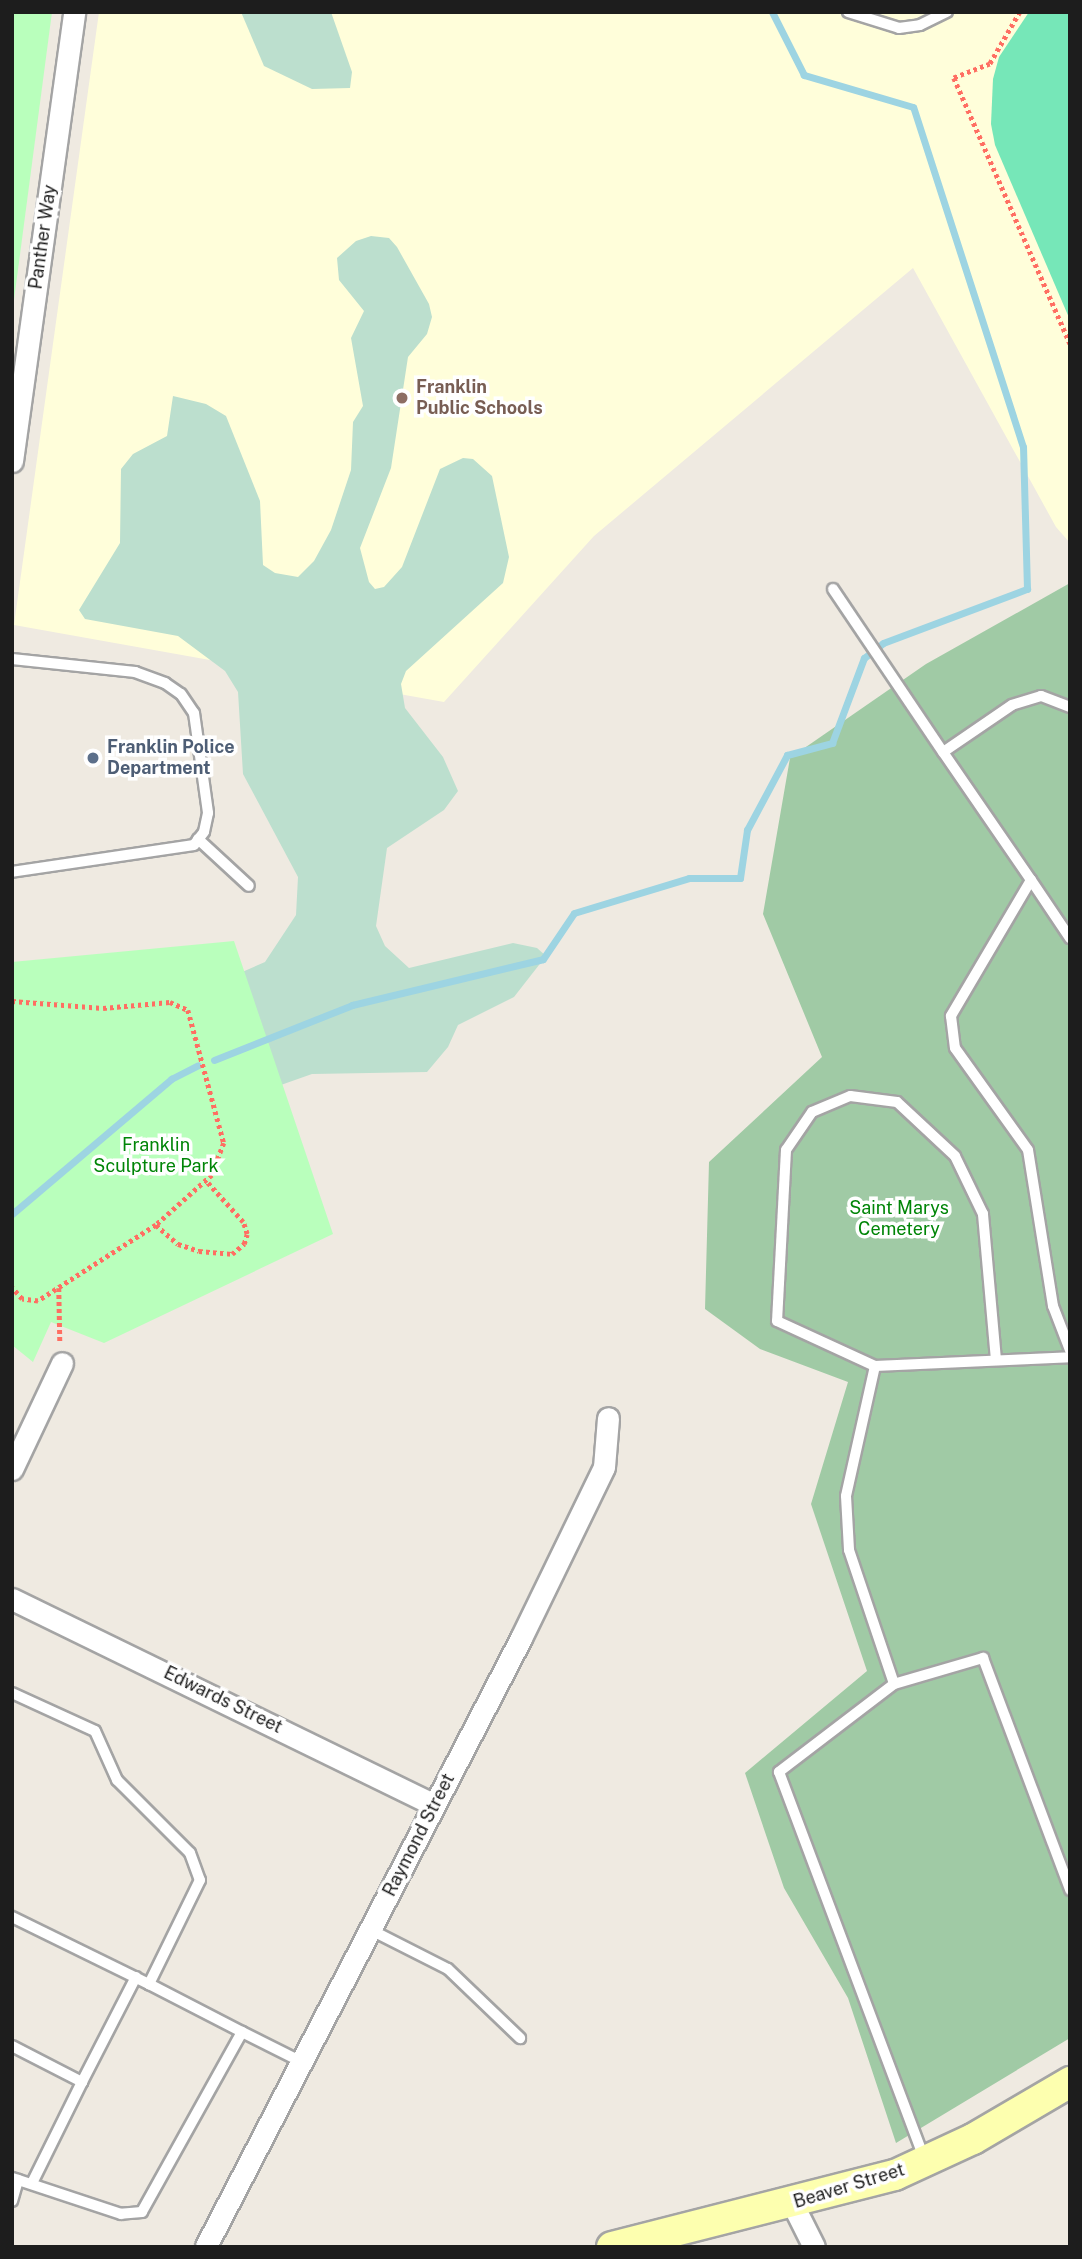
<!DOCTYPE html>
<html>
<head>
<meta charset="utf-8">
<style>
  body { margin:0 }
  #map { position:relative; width:1082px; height:2259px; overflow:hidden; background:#efeae1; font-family:"Public Sans",sans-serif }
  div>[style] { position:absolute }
  .education>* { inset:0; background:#fffeda }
  .wetland>* { inset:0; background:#bcdfce }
  .cemetery>* { inset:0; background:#a0caa5 }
  .park>* { inset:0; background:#b9ffbc }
  .pitch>* { inset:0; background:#76e7b8 }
  .stream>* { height:7px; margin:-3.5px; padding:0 3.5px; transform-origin:3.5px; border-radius:3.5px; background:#9dd4e2 }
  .path>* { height:4.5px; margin-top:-2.25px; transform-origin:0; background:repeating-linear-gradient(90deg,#ff6e62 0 3.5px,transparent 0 7px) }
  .roads { filter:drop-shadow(2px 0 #a4a4a4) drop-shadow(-2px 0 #a4a4a4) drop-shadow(0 2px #a4a4a4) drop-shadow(0 -2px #a4a4a4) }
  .service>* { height:10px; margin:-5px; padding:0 5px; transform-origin:5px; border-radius:5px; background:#fff }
  .minor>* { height:21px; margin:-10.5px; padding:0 10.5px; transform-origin:10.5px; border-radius:10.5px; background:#fff }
  .secondary>* { height:30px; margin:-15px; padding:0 15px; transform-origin:15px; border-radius:15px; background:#fdffaf }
  .dots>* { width:19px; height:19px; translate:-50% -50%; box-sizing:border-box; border:4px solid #fff; border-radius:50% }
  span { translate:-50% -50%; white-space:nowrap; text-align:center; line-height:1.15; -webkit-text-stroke:7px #fff; paint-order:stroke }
  .street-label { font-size:18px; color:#1d1d1d }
  .education-label { font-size:18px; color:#785e54; font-weight:700 }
  .left { translate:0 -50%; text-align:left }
  .service-label { font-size:18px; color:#4e5e75; font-weight:700 }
  .park-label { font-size:18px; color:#008507 }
  .frame { position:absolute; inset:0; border:14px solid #1d1d1d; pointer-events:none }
</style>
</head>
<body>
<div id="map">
  <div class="education">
    <div style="clip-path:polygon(99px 12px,1070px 12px,1070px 543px,1056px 527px,913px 268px,594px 536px,444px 702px,14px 625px)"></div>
  </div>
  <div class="wetland">
    <div style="clip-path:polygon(241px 12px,331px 12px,352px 72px,350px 88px,312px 89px,264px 66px)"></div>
    <div style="clip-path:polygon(371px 236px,389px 238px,397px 247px,429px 304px,432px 317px,427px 334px,408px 357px,391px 468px,360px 548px,369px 582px,375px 589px,384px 587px,402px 567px,440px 469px,463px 458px,473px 459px,492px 476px,509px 557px,503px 583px,406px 671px,401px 684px,405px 708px,443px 757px,458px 791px,444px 810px,387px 848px,376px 926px,385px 946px,409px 968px,513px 943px,537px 948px,546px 956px,514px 997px,458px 1025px,448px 1047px,427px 1072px,312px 1074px,250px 1096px,210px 986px,265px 962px,296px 915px,298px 877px,243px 774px,238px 692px,225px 671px,178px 636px,85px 619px,79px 610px,120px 543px,121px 469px,133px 454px,167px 436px,173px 396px,206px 404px,226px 416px,260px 501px,263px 565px,275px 573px,298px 577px,314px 561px,331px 530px,351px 470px,353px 422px,363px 406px,351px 338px,364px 311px,339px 280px,337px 258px,356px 241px)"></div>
  </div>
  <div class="cemetery">
    <div style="clip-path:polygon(1070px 583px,1070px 2038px,896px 2143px,848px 1998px,784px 1888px,745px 1773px,867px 1671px,811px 1504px,848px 1382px,760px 1349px,705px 1309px,709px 1162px,822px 1057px,763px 914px,790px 758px,926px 664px)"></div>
  </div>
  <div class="park">
    <div style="clip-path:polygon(12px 12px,52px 12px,12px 315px)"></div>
    <div style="clip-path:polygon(234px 941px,333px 1234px,104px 1343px,51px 1322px,33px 1362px,12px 1345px,12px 962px)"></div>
  </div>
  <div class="pitch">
    <div style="clip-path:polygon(1029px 12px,1070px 12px,1070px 320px,995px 145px,991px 124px,993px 79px,999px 57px)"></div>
  </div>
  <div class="stream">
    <div style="left:214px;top:1060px;width:149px;rotate:-21.7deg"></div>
    <div style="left:352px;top:1005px;width:196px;rotate:-13.5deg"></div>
    <div style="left:543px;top:959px;width:55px;rotate:-56deg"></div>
    <div style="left:574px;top:913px;width:120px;rotate:-16.9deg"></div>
    <div style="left:689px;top:878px;width:51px"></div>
    <div style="left:740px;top:878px;width:49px;rotate:-81.7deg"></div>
    <div style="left:747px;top:830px;width:85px;rotate:-61.9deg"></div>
    <div style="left:787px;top:755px;width:47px;rotate:-14.9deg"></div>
    <div style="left:832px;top:743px;width:91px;rotate:-69.4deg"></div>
    <div style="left:864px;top:658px;width:24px;rotate:-38deg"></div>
    <div style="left:883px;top:643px;width:154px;rotate:-20.6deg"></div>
    <div style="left:1027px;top:589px;width:142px;rotate:-91.6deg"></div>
    <div style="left:1023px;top:447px;width:357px;rotate:-107.9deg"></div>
    <div style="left:913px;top:107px;width:114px;rotate:-163.6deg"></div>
    <div style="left:804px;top:75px;width:71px;rotate:-116.9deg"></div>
    <div style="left:12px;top:1214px;width:209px;rotate:-40.3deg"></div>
    <div style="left:171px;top:1079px;width:30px;rotate:-27deg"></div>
  </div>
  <div class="path">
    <div style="left:1020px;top:12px;width:60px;rotate:120deg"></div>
    <div style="left:990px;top:64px;width:39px;rotate:159deg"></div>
    <div style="left:954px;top:78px;width:290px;rotate:66.4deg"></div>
    <div style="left:12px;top:1001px;width:91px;rotate:4.4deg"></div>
    <div style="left:103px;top:1008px;width:67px;rotate:-5.1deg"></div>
    <div style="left:170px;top:1002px;width:20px;rotate:24deg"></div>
    <div style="left:188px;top:1010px;width:138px;rotate:74.9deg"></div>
    <div style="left:224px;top:1143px;width:34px;rotate:111deg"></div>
    <div style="left:212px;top:1175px;width:75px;rotate:138.2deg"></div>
    <div style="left:156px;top:1225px;width:140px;rotate:147.2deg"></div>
    <div style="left:38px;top:1301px;width:16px;rotate:-173deg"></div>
    <div style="left:22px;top:1299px;width:15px;rotate:-132deg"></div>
    <div style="left:156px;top:1225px;width:29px;rotate:41deg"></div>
    <div style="left:178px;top:1244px;width:22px;rotate:18deg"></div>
    <div style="left:199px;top:1251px;width:33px;rotate:5deg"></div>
    <div style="left:232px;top:1254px;width:16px;rotate:-40deg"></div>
    <div style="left:244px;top:1244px;width:10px;rotate:-73deg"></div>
    <div style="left:247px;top:1234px;width:13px;rotate:-108deg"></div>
    <div style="left:243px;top:1222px;width:55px;rotate:-132.1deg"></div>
    <div style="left:59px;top:1288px;width:54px;rotate:88.9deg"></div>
  </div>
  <div class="roads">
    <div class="service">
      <div style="left:848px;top:12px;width:53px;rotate:17.4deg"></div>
      <div style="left:899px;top:28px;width:21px;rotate:-8deg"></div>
      <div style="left:920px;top:25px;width:30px;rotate:-26deg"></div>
      <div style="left:833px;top:589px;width:197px;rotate:56deg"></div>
      <div style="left:12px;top:659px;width:124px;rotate:6deg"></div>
      <div style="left:135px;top:672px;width:32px;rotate:20deg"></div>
      <div style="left:165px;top:683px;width:19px;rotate:35deg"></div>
      <div style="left:181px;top:694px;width:23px;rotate:56deg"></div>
      <div style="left:194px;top:713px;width:101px;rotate:82deg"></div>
      <div style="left:208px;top:813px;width:19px;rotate:102deg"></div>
      <div style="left:204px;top:832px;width:16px;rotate:128deg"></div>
      <div style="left:194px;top:845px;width:184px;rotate:171.6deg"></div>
      <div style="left:1070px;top:707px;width:31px;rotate:-159deg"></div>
      <div style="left:1041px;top:696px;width:30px;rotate:163deg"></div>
      <div style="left:1012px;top:705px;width:83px;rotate:145.7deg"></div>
      <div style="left:943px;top:752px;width:155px;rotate:55.5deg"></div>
      <div style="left:1031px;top:880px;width:158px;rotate:120.5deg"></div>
      <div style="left:951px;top:1016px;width:32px;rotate:83deg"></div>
      <div style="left:955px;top:1048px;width:125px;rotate:54.4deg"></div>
      <div style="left:1028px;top:1150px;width:158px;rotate:80.9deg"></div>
      <div style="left:1053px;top:1306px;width:47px;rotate:68.9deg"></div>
      <div style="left:198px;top:839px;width:69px;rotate:42.7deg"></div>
      <div style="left:1031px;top:880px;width:70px;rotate:56.1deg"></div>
      <div style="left:996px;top:1360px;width:147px;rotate:-95.1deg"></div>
      <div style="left:983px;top:1214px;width:64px;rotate:-115.8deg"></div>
      <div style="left:955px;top:1156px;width:79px;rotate:-137deg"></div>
      <div style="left:897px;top:1102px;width:47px;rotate:-172.7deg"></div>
      <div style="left:850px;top:1096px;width:41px;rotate:157.2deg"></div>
      <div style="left:812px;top:1112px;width:46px;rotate:124.4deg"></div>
      <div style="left:786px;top:1150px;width:171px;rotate:93deg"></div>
      <div style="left:777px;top:1321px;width:108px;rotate:24.7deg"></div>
      <div style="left:875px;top:1366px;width:195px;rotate:-2.6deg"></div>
      <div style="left:875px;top:1366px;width:133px;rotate:102.6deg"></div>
      <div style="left:846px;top:1496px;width:54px;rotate:86.8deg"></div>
      <div style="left:849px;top:1550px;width:141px;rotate:71.4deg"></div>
      <div style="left:894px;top:1684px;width:145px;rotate:142.6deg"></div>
      <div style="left:779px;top:1772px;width:412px;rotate:69.4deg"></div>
      <div style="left:894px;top:1684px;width:93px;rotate:-16.3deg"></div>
      <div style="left:983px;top:1658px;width:248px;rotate:69.4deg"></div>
      <div style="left:12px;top:1693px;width:91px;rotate:24.6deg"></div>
      <div style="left:95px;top:1731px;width:54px;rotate:65.8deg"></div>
      <div style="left:117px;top:1780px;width:103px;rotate:45deg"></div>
      <div style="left:190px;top:1853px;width:29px;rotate:70deg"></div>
      <div style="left:200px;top:1880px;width:116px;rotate:116.1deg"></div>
      <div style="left:149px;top:1984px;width:105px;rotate:27.3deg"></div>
      <div style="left:242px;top:2032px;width:206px;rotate:119.1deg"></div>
      <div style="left:142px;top:2212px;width:21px;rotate:175deg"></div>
      <div style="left:121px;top:2214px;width:115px;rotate:-161.7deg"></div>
      <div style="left:12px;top:1917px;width:153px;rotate:26.1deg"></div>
      <div style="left:371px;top:1930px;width:86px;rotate:26.9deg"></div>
      <div style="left:448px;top:1969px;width:100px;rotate:43.8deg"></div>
      <div style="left:242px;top:2032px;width:67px;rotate:26.6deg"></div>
      <div style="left:12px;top:2046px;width:79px;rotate:27.2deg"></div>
      <div style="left:82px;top:2082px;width:113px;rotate:116.3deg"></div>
      <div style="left:82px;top:2082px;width:118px;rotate:-62.8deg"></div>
      <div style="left:12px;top:2201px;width:22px;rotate:-74deg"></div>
    </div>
    <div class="minor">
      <div style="left:12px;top:461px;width:453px;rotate:-82.1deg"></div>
      <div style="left:12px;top:1469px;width:117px;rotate:-64.7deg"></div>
      <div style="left:12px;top:1599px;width:468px;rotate:26deg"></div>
      <div style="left:792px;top:2203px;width:49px;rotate:63.4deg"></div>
      <div style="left:206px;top:2246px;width:685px;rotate:-62.61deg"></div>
      <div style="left:521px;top:1638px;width:190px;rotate:-64.1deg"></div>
      <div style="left:604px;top:1467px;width:49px;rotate:-85.3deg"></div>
    </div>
    <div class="secondary">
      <div style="left:612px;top:2247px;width:292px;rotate:-14.3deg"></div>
      <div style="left:895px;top:2175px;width:86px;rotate:-24.8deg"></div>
      <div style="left:973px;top:2139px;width:113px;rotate:-30.4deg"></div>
    </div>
  </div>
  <div class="dots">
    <div style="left:402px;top:398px;background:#8d6e63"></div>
    <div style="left:93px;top:758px;background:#5c6f8a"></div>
  </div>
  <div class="street-label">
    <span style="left:43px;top:237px;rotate:-82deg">Panther Way</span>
    <span style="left:223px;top:1700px;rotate:26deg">Edwards Street</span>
    <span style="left:419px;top:1835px;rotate:-63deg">Raymond Street</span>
    <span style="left:849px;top:2186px;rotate:-17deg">Beaver Street</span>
  </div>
  <div class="education-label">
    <span class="left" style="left:416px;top:398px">Franklin<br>Public Schools</span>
  </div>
  <div class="service-label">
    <span class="left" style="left:107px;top:758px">Franklin Police<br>Department</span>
  </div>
  <div class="park-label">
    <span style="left:156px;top:1156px">Franklin<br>Sculpture Park</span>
    <span style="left:899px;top:1219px">Saint Marys<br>Cemetery</span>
  </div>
  <div class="frame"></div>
</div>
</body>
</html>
